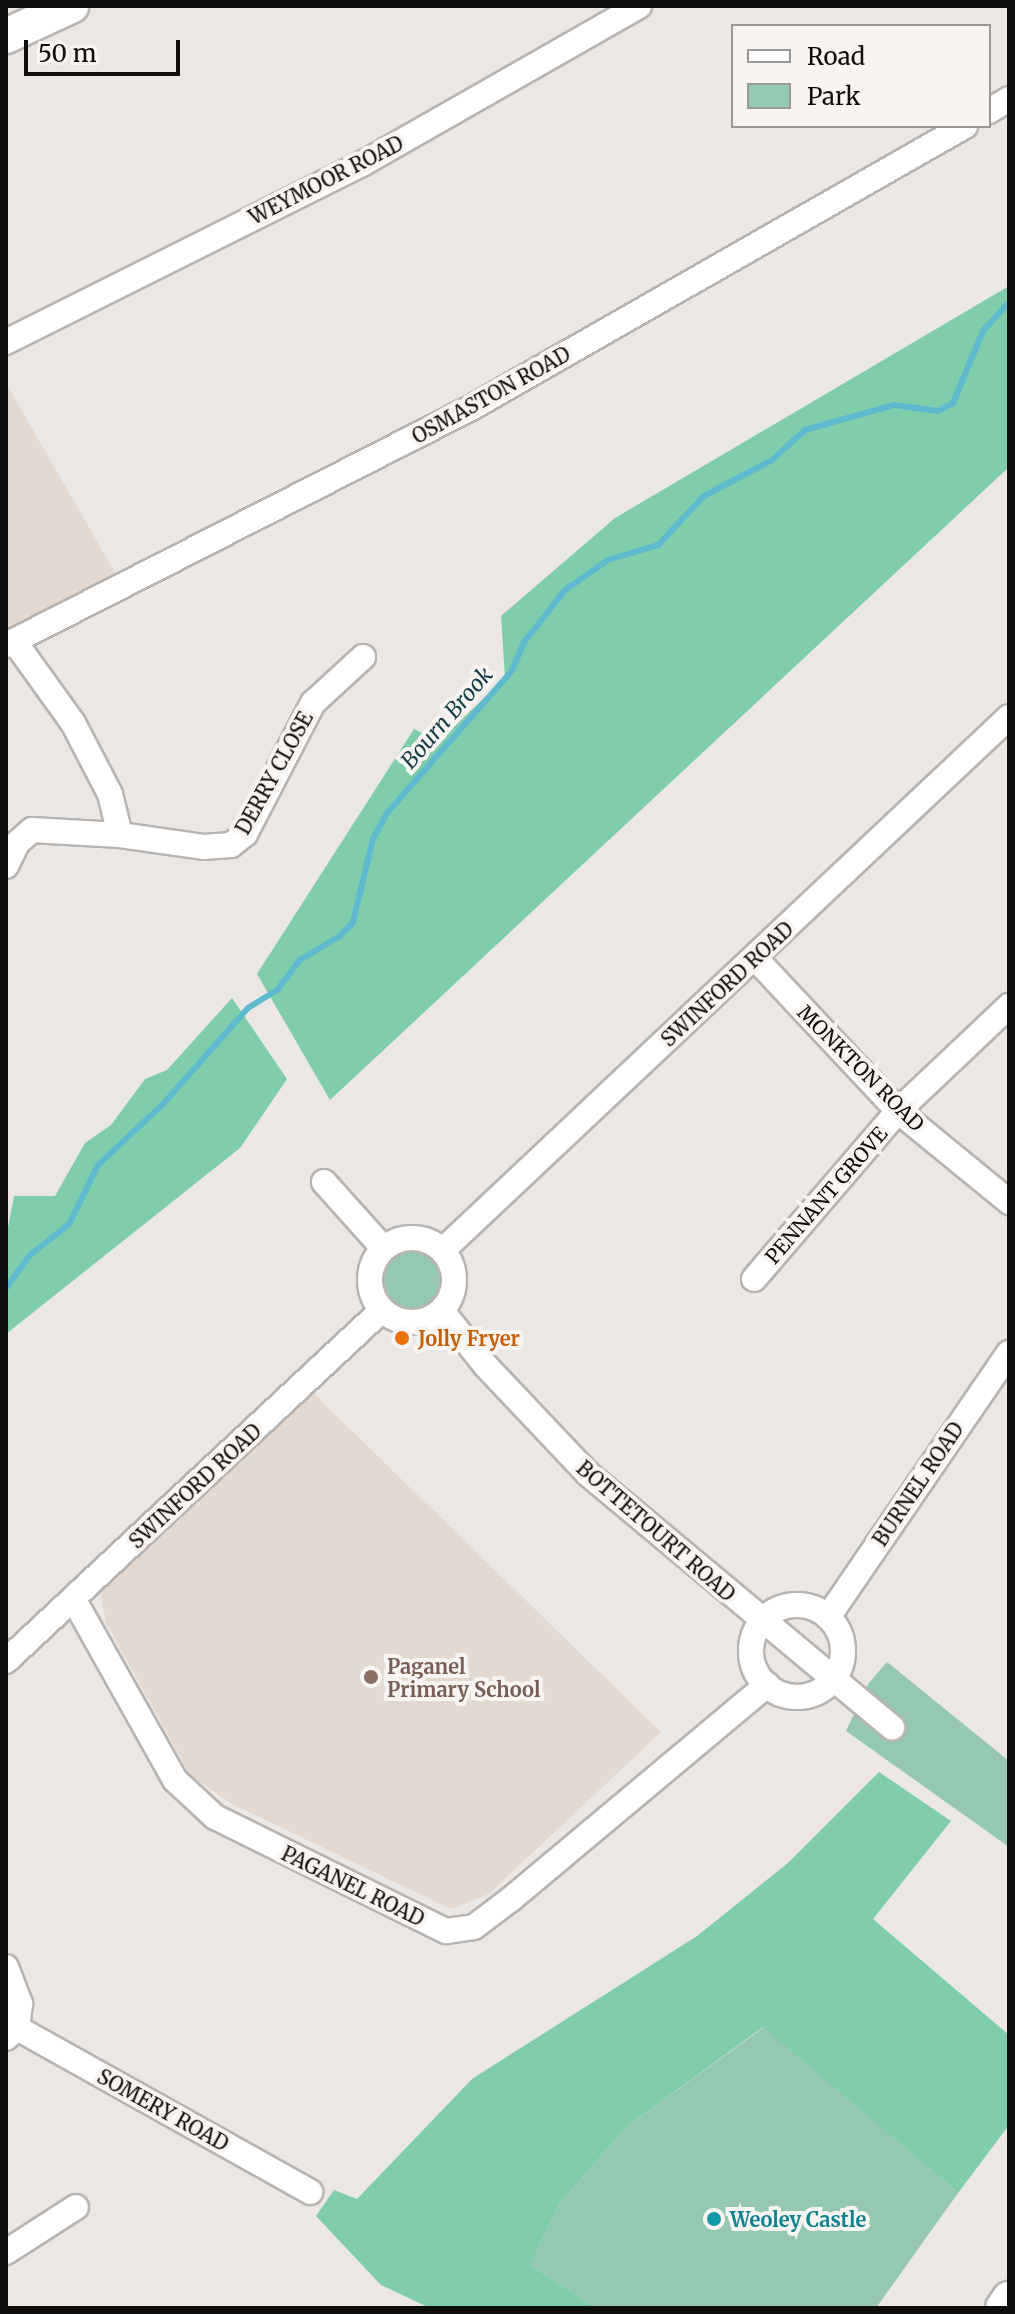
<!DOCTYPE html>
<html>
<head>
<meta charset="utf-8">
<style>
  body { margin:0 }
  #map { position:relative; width:1015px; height:2314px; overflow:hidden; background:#ebe7e4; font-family:Merriweather,serif }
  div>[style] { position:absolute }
  .built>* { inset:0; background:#e3d9d1 }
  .green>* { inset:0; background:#95c8b0 }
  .round { border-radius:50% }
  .forest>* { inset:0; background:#7fcdaa }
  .stream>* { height:6px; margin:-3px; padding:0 3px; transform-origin:3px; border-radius:3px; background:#5fbad0 }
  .roads { filter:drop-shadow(2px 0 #b8b4b1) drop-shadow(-2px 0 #b8b4b1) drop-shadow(0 2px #b8b4b1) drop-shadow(0 -2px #b8b4b1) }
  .street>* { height:24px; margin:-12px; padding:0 12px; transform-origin:12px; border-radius:12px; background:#fff }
  .street>.ring { margin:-12px; padding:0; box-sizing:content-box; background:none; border:24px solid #fff; border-radius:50% }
  .secondary>* { height:34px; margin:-17px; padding:0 17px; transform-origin:17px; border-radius:17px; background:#fff }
  .dots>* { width:22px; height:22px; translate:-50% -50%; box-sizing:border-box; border:4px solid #f8f4f1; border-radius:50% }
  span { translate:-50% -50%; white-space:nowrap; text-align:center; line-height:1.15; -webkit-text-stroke:8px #f8f4f1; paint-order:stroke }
  .street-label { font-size:20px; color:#0f0e0d }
  .food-label { font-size:20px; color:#c56008; font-weight:700 }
  .left { translate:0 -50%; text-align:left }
  .education-label { font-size:20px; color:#785e54; font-weight:700 }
  .culture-label { font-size:20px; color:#0d838f; font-weight:700 }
  .water-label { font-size:22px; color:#153f49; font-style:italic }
  .frame { position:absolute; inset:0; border:8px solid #0f0e0d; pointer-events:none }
  .legend { position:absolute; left:731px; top:24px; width:260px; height:104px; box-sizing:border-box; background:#f8f4f1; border:2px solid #9b9896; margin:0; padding:10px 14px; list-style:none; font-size:24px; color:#0f0e0d }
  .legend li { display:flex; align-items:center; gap:16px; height:40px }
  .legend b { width:40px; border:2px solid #9b9896 }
  .scale { position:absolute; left:24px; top:40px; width:156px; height:36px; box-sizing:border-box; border:4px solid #0f0e0d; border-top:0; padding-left:10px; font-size:24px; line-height:28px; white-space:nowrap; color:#0f0e0d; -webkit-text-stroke:6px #f8f4f1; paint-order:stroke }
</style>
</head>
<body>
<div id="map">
  <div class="built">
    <div style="clip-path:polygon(6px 383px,118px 578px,6px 634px)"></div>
    <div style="clip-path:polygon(313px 1393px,661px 1732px,489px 1894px,451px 1909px,232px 1804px,190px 1775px,106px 1623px,100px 1589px)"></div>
  </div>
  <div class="green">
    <div class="round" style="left:372px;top:1240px;width:80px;height:80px"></div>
    <div style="clip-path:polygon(887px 1662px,1009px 1761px,1009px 1847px,846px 1731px,868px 1684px)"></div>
    <div style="clip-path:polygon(764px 2027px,958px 2193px,876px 2308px,596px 2308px,530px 2265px,560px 2203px,628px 2126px)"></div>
  </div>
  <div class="forest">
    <div style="clip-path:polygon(1009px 286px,1009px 467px,330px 1100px,257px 974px,414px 729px,439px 741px,505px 678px,501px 616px,615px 518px)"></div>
    <div style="clip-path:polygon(232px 998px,287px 1079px,240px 1148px,6px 1334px,6px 1238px,14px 1196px,55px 1196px,85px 1143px,111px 1125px,145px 1079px,167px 1070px)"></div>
    <div style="clip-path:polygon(879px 1772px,951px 1821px,873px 1919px,1009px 2035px,1009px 2125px,958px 2193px,763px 2027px,628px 2126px,560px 2203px,530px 2265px,596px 2308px,430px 2308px,381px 2285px,316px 2216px,334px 2190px,357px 2199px,472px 2079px,697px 1936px,788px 1863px)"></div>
  </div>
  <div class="stream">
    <div style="left:6px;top:1288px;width:39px;rotate:-54deg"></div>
    <div style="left:29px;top:1256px;width:51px;rotate:-38.7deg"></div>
    <div style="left:69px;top:1224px;width:66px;rotate:-63.8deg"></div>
    <div style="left:98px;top:1165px;width:89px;rotate:-43.2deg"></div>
    <div style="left:163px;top:1104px;width:128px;rotate:-48.5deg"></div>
    <div style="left:248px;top:1008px;width:36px;rotate:-32deg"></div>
    <div style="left:278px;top:989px;width:36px;rotate:-53deg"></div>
    <div style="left:300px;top:960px;width:47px;rotate:-31deg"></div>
    <div style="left:340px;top:936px;width:19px;rotate:-47deg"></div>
    <div style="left:353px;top:922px;width:85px;rotate:-76.5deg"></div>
    <div style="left:373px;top:839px;width:30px;rotate:-62deg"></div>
    <div style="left:387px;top:813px;width:188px;rotate:-48.7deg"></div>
    <div style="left:511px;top:672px;width:34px;rotate:-66deg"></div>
    <div style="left:525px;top:641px;width:65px;rotate:-51.9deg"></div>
    <div style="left:565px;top:590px;width:52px;rotate:-34.9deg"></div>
    <div style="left:608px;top:560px;width:52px;rotate:-16.7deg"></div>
    <div style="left:658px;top:545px;width:67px;rotate:-46.8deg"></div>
    <div style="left:704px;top:496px;width:77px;rotate:-27.9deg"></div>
    <div style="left:772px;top:460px;width:45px;rotate:-42.3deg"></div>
    <div style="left:805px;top:430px;width:92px;rotate:-15.7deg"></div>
    <div style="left:894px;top:405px;width:44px;rotate:7.8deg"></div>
    <div style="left:938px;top:411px;width:17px;rotate:-28deg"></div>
    <div style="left:953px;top:403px;width:78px;rotate:-67.4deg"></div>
    <div style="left:983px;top:331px;width:39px;rotate:-48deg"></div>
  </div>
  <div class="roads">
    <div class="street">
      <div style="left:989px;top:111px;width:23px;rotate:-31deg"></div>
      <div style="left:6px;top:342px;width:398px;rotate:-26.6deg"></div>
      <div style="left:362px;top:164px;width:319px;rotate:-29.7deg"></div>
      <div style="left:6px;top:645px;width:522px;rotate:-27.01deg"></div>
      <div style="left:471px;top:408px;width:569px;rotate:-29.72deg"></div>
      <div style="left:120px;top:835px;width:84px;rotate:8.2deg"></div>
      <div style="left:203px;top:847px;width:28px;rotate:-4deg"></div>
      <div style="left:231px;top:845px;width:18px;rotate:-38deg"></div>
      <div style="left:245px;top:834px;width:148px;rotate:-62.6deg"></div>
      <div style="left:313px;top:703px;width:68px;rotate:-42.6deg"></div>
      <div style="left:6px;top:866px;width:25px;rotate:-64deg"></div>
      <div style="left:17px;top:843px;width:20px;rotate:-41deg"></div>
      <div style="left:32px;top:830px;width:88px;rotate:3.3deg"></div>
      <div style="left:120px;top:835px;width:42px;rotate:-103.7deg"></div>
      <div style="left:110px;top:794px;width:80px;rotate:-117.5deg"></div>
      <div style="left:73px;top:723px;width:101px;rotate:-125.7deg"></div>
      <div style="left:755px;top:958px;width:209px;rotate:46.9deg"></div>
      <div style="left:898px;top:1111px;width:144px;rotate:39.3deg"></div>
      <div style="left:324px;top:1182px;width:89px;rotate:48.2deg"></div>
      <div class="ring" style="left:370px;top:1238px;width:60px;height:60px"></div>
      <div style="left:443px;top:1250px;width:777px;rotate:-43.28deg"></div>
      <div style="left:754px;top:1279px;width:221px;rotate:-49.4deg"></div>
      <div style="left:898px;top:1111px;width:153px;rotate:-43.4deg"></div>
      <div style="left:442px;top:1311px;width:70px;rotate:51.3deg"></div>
      <div style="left:486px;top:1366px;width:149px;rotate:46.6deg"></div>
      <div style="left:588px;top:1474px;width:396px;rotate:39.8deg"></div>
      <div style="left:74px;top:1600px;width:206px;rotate:60.7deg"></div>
      <div style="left:175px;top:1780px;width:54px;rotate:42.8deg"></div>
      <div style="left:215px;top:1817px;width:258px;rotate:26.3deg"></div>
      <div style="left:446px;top:1931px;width:28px;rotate:-8deg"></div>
      <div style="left:474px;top:1927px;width:46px;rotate:-37.1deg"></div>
      <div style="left:511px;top:1899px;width:334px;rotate:-39.9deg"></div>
      <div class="ring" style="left:751px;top:1605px;width:68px;height:68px"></div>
      <div style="left:828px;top:1617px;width:320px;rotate:-55.6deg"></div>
      <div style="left:6px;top:1661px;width:514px;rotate:-43.03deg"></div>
      <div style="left:6px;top:1967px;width:40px;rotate:69deg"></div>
      <div style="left:20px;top:2004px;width:24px;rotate:97deg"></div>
      <div style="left:17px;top:2028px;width:15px;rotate:138deg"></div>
      <div style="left:17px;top:2028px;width:336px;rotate:29.2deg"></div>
      <div style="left:6px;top:2252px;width:83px;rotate:-32.7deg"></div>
    </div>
    <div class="secondary">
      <div style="left:6px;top:36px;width:72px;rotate:-24.8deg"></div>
      <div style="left:1003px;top:2308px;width:11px;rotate:-56deg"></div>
    </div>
  </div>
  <div class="dots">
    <div style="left:402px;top:1338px;background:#e8710a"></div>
    <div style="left:371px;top:1677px;background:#8d6e63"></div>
    <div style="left:714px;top:2219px;background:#0f9aa8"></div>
  </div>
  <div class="street-label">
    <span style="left:326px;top:180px;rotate:-27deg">WEYMOOR ROAD</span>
    <span style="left:491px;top:395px;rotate:-29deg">OSMASTON ROAD</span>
    <span style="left:274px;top:773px;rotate:-61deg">DERRY CLOSE</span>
    <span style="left:727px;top:984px;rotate:-43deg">SWINFORD ROAD</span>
    <span style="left:861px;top:1068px;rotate:45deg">MONKTON ROAD</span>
    <span style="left:826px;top:1195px;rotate:-49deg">PENNANT GROVE</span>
    <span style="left:918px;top:1484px;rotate:-56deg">BURNEL ROAD</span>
    <span style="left:195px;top:1486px;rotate:-43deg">SWINFORD ROAD</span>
    <span style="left:656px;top:1531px;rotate:41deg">BOTTETOURT ROAD</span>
    <span style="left:353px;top:1886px;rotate:26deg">PAGANEL ROAD</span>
    <span style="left:163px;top:2110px;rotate:29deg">SOMERY ROAD</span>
  </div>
  <div class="food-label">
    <span class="left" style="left:418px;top:1338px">Jolly Fryer</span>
  </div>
  <div class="education-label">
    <span class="left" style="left:387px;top:1678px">Paganel<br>Primary School</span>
  </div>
  <div class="culture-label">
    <span class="left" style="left:730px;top:2219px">Weoley Castle</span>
  </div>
  <div class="water-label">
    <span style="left:447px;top:718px;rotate:-49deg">Bourn Brook</span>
  </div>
  <div class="frame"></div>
  <ul class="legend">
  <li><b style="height:10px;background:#fff"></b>Road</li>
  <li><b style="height:22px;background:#95c8b0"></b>Park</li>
  </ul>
  <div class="scale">50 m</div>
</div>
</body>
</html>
